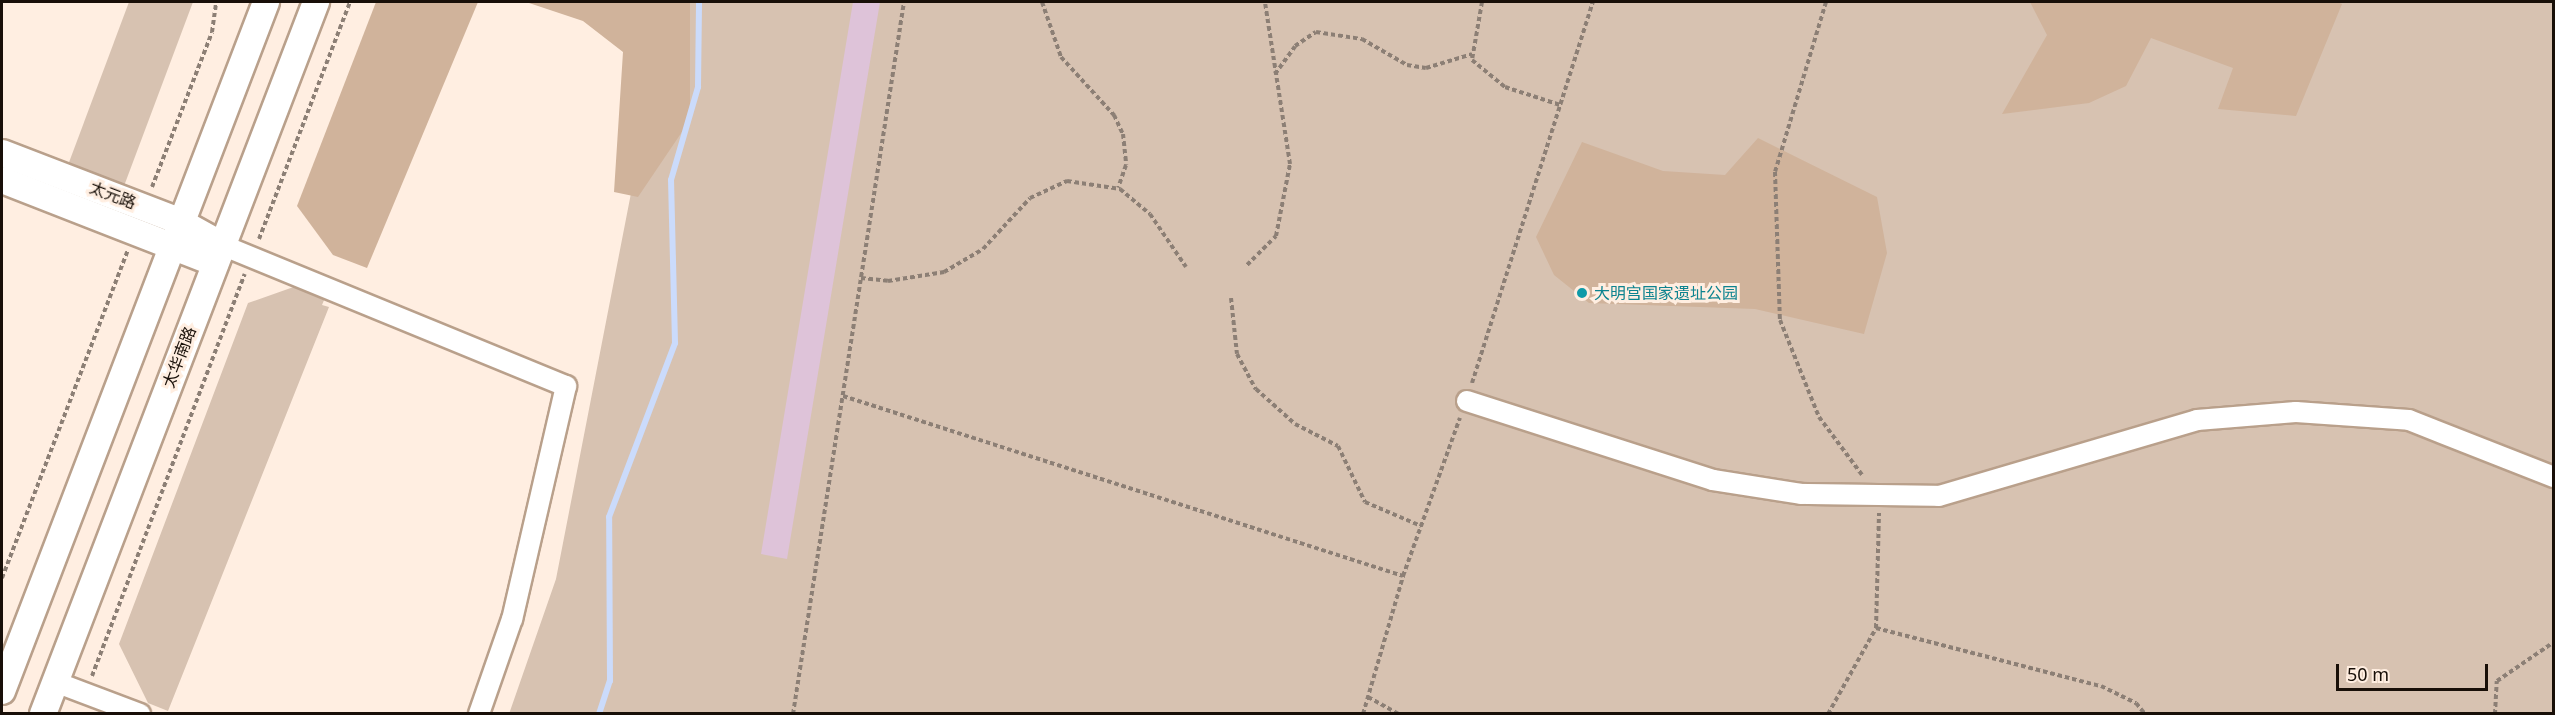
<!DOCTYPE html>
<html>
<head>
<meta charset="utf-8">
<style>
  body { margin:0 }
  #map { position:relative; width:2555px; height:715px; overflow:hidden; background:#ffeee1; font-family:"Noto Sans","Noto Sans SC",sans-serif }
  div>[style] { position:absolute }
  .green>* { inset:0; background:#d7c2b1 }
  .forest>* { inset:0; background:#d0b39b }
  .stream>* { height:6px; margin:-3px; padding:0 3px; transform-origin:3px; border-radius:3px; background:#cbdbfb }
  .building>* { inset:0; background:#dec3d9 }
  .path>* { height:4px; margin-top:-2px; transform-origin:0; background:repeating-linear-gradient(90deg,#8c7f75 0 4.5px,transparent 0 7.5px) }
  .roads { filter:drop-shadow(2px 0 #b9a08b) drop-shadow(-2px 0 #b9a08b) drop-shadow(0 2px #b9a08b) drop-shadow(0 -2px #b9a08b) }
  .minor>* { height:20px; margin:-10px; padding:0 10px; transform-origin:10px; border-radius:10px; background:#fff }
  .major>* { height:26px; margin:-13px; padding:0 13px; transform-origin:13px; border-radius:13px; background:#fff }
  .dots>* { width:16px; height:16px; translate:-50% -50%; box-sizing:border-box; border:3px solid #ffeee1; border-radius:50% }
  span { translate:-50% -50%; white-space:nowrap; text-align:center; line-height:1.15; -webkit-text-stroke:6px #ffeee1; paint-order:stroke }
  .street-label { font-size:16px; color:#180f08 }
  .culture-label { font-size:16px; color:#0d838f }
  .left { translate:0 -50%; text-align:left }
  .frame { position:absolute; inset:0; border:3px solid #180f08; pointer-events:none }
  .scale { position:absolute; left:2336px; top:664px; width:152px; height:27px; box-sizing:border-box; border:3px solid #180f08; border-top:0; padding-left:8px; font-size:18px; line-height:21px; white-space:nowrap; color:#180f08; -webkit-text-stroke:4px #ffeee1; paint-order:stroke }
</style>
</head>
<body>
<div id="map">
  <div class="green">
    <div style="clip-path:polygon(129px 2px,193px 2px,124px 186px,68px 165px)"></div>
    <div style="clip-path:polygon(653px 2px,2553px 2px,2553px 713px,509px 714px,556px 579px,667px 8px)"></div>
    <div style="clip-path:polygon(302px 284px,327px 293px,322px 305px,329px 307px,168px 711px,148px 703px,119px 644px,248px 303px)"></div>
  </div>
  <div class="forest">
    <div style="clip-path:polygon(376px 2px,478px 2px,367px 268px,333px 255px,297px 206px)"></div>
    <div style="clip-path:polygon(526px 2px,690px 2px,690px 120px,638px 197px,614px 192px,623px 52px,583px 21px)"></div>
    <div style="clip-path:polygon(2030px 2px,2337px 2px,2342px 4px,2296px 116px,2218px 109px,2233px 68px,2151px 38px,2126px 86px,2089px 103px,2002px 114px,2047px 35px)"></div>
    <div style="clip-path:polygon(1758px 138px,1877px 197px,1887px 253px,1864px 334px,1755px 309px,1589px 303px,1554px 275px,1536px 237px,1582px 142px,1663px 171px,1725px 175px)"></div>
  </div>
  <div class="stream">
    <div style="left:599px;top:714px;width:35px;rotate:-72deg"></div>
    <div style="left:610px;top:681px;width:164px;rotate:-90.3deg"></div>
    <div style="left:609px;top:517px;width:186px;rotate:-69.2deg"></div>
    <div style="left:675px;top:343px;width:163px;rotate:-91.4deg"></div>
    <div style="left:671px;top:180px;width:97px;rotate:-73.8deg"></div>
    <div style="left:698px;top:87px;width:85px;rotate:-89.3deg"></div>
  </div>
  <div class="building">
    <div style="clip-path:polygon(853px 2px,880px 2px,787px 559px,761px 554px)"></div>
  </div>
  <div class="path">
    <div style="left:1042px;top:2px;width:58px;rotate:70.9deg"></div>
    <div style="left:1061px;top:57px;width:79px;rotate:47.6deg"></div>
    <div style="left:1114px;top:115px;width:21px;rotate:65deg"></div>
    <div style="left:1123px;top:134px;width:31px;rotate:84deg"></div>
    <div style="left:1126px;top:165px;width:24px;rotate:109deg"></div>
    <div style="left:1482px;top:2px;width:59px;rotate:99.8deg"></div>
    <div style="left:1472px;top:60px;width:43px;rotate:39.3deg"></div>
    <div style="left:1505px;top:87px;width:58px;rotate:18.1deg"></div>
    <div style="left:1826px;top:2px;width:177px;rotate:106.7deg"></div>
    <div style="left:1775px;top:172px;width:148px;rotate:88.1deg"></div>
    <div style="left:1780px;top:320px;width:105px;rotate:68.1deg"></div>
    <div style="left:1819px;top:417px;width:72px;rotate:53.4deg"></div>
    <div style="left:1275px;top:74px;width:34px;rotate:-54deg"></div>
    <div style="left:1295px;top:46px;width:25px;rotate:-34deg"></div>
    <div style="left:1316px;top:32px;width:47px;rotate:8.7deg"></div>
    <div style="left:1362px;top:39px;width:52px;rotate:30deg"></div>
    <div style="left:1407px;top:65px;width:19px;rotate:9deg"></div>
    <div style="left:1426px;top:68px;width:48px;rotate:-16.9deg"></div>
    <div style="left:152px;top:187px;width:166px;rotate:-68.8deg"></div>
    <div style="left:212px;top:32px;width:30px;rotate:-82deg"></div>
    <div style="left:259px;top:239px;width:254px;rotate:-69deg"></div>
    <div style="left:1247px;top:265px;width:41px;rotate:-45deg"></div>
    <div style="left:1276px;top:236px;width:73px;rotate:-79deg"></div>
    <div style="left:1290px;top:164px;width:164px;rotate:-98.8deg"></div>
    <div style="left:861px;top:278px;width:27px;rotate:6deg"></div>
    <div style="left:888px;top:281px;width:57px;rotate:-9.1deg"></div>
    <div style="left:944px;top:272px;width:45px;rotate:-30.5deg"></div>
    <div style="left:983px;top:249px;width:69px;rotate:-47.3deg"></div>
    <div style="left:1030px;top:198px;width:41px;rotate:-24.7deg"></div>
    <div style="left:1067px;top:181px;width:54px;rotate:8.6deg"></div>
    <div style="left:1120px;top:189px;width:39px;rotate:40deg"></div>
    <div style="left:1150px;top:214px;width:64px;rotate:55.8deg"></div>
    <div style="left:1231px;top:298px;width:56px;rotate:83.9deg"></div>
    <div style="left:1237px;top:354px;width:40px;rotate:62deg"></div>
    <div style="left:1256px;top:389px;width:52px;rotate:41.9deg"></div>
    <div style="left:1295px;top:424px;width:48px;rotate:27.1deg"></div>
    <div style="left:1338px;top:446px;width:62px;rotate:64.3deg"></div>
    <div style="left:1365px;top:502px;width:61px;rotate:23.2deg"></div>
    <div style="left:1472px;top:383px;width:400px;rotate:-72.4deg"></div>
    <div style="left:843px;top:396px;width:588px;rotate:17.82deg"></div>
    <div style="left:2px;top:578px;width:351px;rotate:-69deg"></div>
    <div style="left:1876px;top:628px;width:232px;rotate:14.5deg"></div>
    <div style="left:2101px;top:686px;width:39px;rotate:26deg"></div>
    <div style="left:2136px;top:703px;width:14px;rotate:51deg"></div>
    <div style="left:92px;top:676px;width:430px;rotate:-69.2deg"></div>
    <div style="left:1368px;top:697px;width:35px;rotate:29deg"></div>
    <div style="left:793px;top:714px;width:721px;rotate:-81.14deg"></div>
    <div style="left:1363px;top:714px;width:144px;rotate:-73.8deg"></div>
    <div style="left:1403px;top:576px;width:168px;rotate:-70.2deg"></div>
    <div style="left:1828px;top:714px;width:98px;rotate:-60.8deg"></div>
    <div style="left:1876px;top:628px;width:115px;rotate:-88.5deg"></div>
    <div style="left:2495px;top:714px;width:33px;rotate:-87deg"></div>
    <div style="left:2497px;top:681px;width:69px;rotate:-34.4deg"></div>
  </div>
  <div class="roads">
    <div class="minor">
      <div style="left:222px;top:245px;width:372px;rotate:22.3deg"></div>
      <div style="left:566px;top:386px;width:239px;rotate:103deg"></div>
      <div style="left:512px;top:619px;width:101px;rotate:109.2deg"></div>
      <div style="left:1467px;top:401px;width:258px;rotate:17.8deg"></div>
      <div style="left:1713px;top:480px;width:89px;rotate:9deg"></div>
      <div style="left:1801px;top:494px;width:138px;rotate:0.8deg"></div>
      <div style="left:1939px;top:496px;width:269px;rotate:-16.4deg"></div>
      <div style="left:2197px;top:420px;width:99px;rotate:-4.6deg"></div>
      <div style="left:2296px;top:412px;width:113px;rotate:4deg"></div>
      <div style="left:2409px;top:420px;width:156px;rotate:21.5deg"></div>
      <div style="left:55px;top:682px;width:91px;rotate:20.6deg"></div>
    </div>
    <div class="major">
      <div style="left:2px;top:153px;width:190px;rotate:21deg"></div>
      <div style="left:179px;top:221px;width:49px;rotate:29.2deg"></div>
      <div style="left:2px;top:180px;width:229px;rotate:21.3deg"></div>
      <div style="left:2px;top:691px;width:738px;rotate:-69.03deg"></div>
      <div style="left:43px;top:714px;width:763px;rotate:-69.02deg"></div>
    </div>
  </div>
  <div class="dots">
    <div style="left:1582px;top:293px;background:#0f9aa8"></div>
  </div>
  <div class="street-label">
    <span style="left:113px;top:195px;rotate:21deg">太元路</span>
    <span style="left:179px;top:357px;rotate:-69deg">太华南路</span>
  </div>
  <div class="culture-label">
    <span class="left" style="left:1594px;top:293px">大明宫国家遗址公园</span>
  </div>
  <div class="frame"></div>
  <div class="scale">50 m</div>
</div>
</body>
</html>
